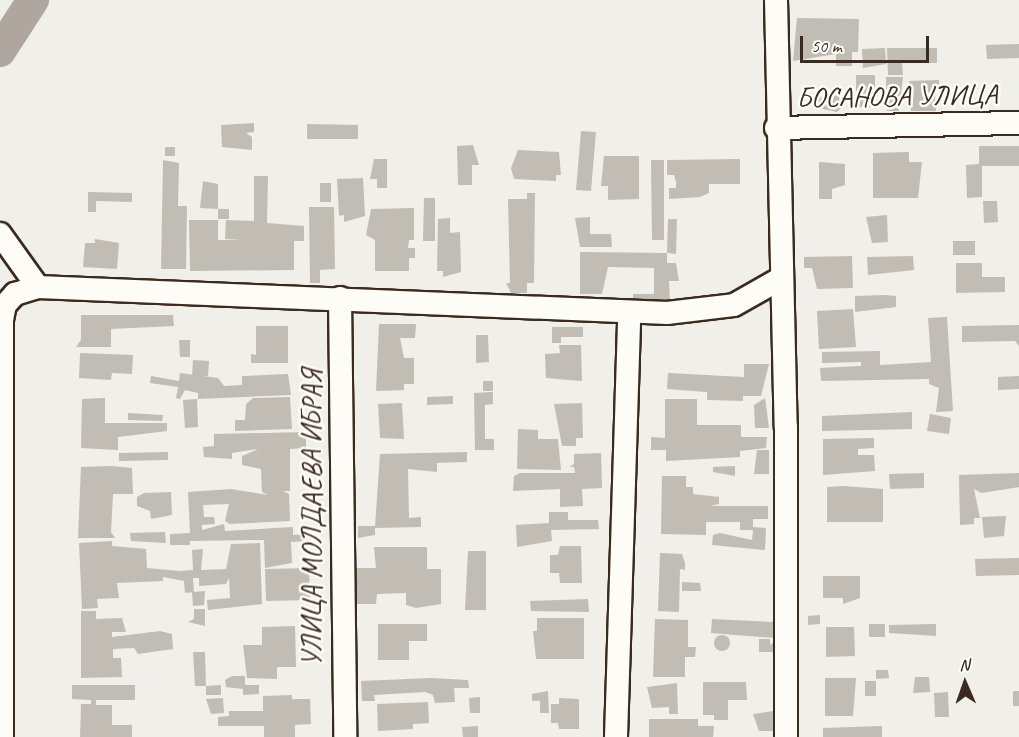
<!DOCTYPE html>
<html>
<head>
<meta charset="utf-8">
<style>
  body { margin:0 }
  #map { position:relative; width:1019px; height:737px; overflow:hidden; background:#f1efea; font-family:Caveat,sans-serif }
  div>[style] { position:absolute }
  .river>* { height:32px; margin:-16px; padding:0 16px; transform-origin:16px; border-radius:16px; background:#aea69f }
  .building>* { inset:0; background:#c1bcb4 }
  .round { border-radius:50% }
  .roads { filter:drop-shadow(2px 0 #3b2a1e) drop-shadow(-2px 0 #3b2a1e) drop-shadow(0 2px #3b2a1e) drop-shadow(0 -2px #3b2a1e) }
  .minor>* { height:22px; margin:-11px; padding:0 11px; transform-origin:11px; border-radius:11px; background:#fdfcf7 }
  span { translate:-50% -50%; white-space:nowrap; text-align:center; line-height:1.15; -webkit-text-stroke:5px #fdfcf7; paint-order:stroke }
  .street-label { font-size:28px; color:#3b2a1e }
  .north { position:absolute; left:935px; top:653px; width:60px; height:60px; -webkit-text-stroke:4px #fdfcf7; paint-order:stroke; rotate:358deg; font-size:16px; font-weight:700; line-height:24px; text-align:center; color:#3b2a1e }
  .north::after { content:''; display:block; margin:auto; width:21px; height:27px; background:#3b2a1e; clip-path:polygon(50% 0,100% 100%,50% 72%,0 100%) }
  .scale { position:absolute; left:800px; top:36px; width:129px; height:27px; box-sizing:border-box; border:3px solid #3b2a1e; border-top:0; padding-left:8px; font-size:18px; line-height:21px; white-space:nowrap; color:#3b2a1e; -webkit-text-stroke:4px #fdfcf7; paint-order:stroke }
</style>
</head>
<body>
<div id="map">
  <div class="river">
    <div style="left:0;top:51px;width:61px;rotate:-57.1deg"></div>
  </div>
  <div class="building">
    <div style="clip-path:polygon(797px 18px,859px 19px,858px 52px,852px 52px,852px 66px,836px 66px,836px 54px,793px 61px)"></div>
    <div style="clip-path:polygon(1019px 44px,1019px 58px,987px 59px,986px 45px)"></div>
    <div style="clip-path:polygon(885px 48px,886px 64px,863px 68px,862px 49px)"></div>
    <div style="clip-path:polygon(887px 48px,937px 48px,937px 63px,902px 63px,903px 75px,888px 75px)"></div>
    <div style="clip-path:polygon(856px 75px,875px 75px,875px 107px,856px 107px)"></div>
    <div style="clip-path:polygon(886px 77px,903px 77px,899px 111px,887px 111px)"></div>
    <div style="clip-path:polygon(939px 80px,939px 89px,930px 93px,935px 93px,936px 111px,911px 111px,909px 81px)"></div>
    <div style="clip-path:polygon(838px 95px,842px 107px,837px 112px,810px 106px,810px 99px)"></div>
    <div style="clip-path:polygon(254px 123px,254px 132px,246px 133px,252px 137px,252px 150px,222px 147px,221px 125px)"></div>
    <div style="clip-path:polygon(307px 124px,358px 125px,358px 139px,307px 139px)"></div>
    <div style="clip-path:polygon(581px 131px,596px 132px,591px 191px,576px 190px)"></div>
    <div style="clip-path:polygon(473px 145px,479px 165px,472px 165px,472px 185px,458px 185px,457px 146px)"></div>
    <div style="clip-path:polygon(979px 146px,1019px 146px,1019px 166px,982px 166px,982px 197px,967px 198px,966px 165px,979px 164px)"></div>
    <div style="clip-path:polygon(165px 147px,175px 147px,175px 156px,165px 156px)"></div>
    <div style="clip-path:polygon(518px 150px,559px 152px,561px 175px,556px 175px,556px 181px,514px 179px,511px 168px)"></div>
    <div style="clip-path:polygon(909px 152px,909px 162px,922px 162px,918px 198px,873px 198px,873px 153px)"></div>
    <div style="clip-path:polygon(604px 156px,639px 156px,639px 199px,608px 200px,608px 186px,601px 186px)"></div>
    <div style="clip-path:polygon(374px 159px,387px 159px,387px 188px,377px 188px,377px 179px,370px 179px)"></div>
    <div style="clip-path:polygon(740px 159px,740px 184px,709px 184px,709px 193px,700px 197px,669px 199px,669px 188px,676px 188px,676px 182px,674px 175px,667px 175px,667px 160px)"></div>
    <div style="clip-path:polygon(163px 160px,179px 163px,178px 206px,187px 206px,186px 269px,161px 269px)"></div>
    <div style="clip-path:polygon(651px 160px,664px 160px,664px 240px,652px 240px)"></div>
    <div style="clip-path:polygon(819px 162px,845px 164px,845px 185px,832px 189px,832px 199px,819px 199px)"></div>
    <div style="clip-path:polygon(254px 176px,268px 176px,267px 223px,304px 226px,304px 241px,294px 241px,294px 270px,190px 271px,189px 220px,218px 220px,218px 240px,241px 240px,225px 239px,226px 220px,254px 221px)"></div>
    <div style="clip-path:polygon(363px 178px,365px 216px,344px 222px,344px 215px,339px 216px,337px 179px)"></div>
    <div style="clip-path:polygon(203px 181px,218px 184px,218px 209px,229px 209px,229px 219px,218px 219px,218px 209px,200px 208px)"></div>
    <div style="clip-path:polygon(320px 183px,331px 183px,331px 202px,320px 202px)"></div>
    <div style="clip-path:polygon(88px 192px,132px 193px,132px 202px,96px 201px,96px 212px,88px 212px)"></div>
    <div style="clip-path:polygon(527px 193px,535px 193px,534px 283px,527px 283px,527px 293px,511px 293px,506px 283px,510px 283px,508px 199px,527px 199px)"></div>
    <div style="clip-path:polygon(424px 198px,435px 198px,435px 241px,423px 241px)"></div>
    <div style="clip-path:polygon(983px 201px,997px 201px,998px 222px,984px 223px)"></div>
    <div style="clip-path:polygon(309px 207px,334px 207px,335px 269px,320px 270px,320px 283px,310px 283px)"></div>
    <div style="clip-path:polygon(414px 208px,414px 240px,409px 240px,408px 248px,415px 248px,415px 258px,409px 258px,409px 271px,375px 271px,375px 240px,366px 235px,371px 209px)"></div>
    <div style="clip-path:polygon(887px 215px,888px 242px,872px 243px,866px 217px)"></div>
    <div style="clip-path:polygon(590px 217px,590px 234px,611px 234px,612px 247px,580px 247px,575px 218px)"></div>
    <div style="clip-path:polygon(450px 218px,450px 233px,460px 232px,461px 272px,443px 277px,443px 271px,437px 271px,438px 219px)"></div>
    <div style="clip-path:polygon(668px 219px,677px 219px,676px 254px,667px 253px)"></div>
    <div style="clip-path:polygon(95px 239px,119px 243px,117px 269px,83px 267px,85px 243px,95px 243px)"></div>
    <div style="clip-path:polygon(953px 241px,975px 241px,975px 255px,953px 255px)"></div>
    <div style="clip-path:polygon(580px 252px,667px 253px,667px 263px,676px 263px,679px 281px,669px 281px,670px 301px,633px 302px,633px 294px,654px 294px,654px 268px,608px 267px,602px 294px,580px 294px)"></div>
    <div style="clip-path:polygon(852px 256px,853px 288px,817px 289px,812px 268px,804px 268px,804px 257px)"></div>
    <div style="clip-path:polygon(913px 256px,914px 270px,868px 275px,867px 257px)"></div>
    <div style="clip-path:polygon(956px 263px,982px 263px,982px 277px,1005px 277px,1005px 292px,956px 293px)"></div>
    <div style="clip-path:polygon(884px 295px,896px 296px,896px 307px,855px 312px,855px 296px)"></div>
    <div style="clip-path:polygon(853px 309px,856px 347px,819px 349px,817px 311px)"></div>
    <div style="clip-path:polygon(81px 315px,173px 315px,174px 326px,111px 329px,111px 347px,76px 347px,81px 340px)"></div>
    <div style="clip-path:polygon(947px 317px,953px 411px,936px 412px,939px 388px,929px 384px,929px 379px,821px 381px,820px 368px,861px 366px,861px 362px,822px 363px,822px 352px,880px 351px,880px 365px,931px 362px,928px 318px)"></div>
    <div style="clip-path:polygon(379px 324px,416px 324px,415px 338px,400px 338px,404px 358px,414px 358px,414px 384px,404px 384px,404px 390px,376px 391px)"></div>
    <div style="clip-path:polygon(1019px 325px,1019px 346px,1015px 341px,962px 342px,962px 326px)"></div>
    <div style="clip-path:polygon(256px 326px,288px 326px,288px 363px,251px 363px,251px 354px,256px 355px)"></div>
    <div style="clip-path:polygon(552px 327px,583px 327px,583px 337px,561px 337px,561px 343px,552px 343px)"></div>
    <div style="clip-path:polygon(476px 335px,488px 335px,489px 362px,476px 363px)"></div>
    <div style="clip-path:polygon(179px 340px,190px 340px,190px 357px,180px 357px)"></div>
    <div style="clip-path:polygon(559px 345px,581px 345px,582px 381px,546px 378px,545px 354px,560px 353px)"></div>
    <div style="clip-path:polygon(80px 353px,133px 355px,132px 374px,112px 373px,111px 380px,79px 378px)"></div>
    <div style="clip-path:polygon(193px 360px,209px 361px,208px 376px,192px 376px)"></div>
    <div style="clip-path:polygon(744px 364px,769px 364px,761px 396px,743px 396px,743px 401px,707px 400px,707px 392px,667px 389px,668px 373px,744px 377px)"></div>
    <div style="clip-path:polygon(180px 373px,218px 378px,224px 386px,242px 385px,242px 376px,288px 374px,291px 395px,198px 399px,198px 393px,185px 390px,180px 399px,176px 398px,178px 387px,150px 383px,151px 376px,179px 381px)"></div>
    <div style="clip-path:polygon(1019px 376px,1019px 389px,998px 390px,998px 377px)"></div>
    <div style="clip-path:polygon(483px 381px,493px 381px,493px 391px,483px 391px)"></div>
    <div style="clip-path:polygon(493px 392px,493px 404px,485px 405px,485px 439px,494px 439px,494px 450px,475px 450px,474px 393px)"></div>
    <div style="clip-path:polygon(453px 396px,453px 404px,427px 405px,427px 397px)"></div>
    <div style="clip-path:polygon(290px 397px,292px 429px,235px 431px,235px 420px,245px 420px,246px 404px,253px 398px)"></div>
    <div style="clip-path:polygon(105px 398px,105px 423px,167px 423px,167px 431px,118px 437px,118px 450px,81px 448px,82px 399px)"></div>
    <div style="clip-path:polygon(765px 398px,769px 428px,755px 428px,754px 405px)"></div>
    <div style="clip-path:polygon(197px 399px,198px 427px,185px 428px,183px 400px)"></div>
    <div style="clip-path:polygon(665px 399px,697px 399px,697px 425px,741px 425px,741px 437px,767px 437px,766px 448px,740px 451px,740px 457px,666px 461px,666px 450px,651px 450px,651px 437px,665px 438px)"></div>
    <div style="clip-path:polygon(402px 403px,404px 439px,380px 438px,378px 404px)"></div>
    <div style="clip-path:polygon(582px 403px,583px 438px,576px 438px,576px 446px,562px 446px,554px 404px)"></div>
    <div style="clip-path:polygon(912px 412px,912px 429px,822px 431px,822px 416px)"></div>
    <div style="clip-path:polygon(128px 413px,163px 415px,162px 421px,128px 420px)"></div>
    <div style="clip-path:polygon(930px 414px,951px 418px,949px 434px,927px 431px)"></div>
    <div style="clip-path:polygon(518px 429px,538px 430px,538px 439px,558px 439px,561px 470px,517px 469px)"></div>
    <div style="clip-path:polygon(306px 432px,306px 448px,290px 449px,290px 491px,283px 491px,289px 494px,290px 521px,230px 524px,225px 521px,229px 504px,203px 505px,204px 517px,214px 517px,215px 524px,202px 525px,202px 530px,224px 524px,225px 531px,293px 527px,293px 535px,307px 534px,307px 541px,291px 542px,292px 563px,265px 568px,264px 540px,190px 541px,190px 545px,170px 545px,170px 534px,190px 533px,188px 492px,231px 489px,268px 495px,262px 492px,261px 469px,242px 465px,242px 456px,258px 449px,232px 453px,232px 459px,204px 457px,203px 447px,214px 446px,214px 434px)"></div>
    <div style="clip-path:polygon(874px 438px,874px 448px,858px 449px,858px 455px,874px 455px,875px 471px,823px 475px,823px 439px)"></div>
    <div style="clip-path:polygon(757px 450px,769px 450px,769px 474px,754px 474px)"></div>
    <div style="clip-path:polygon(168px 452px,168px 460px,119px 461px,119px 453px)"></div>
    <div style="clip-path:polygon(467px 452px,467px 462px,437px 463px,437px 472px,408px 469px,409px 518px,421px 517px,421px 527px,375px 528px,375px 535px,358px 538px,358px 526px,375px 526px,380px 454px)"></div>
    <div style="clip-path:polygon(601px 453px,602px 488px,582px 489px,583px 506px,560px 507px,560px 489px,513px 491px,514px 476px,520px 473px,575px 473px,574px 467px,569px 467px,574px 464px,574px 454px)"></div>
    <div style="clip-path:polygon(111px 466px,132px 468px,133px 494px,113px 494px,111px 532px,115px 538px,78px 538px,81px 467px)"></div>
    <div style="clip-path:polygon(735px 466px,735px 476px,713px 472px,713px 467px)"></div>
    <div style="clip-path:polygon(924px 473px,924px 488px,890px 489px,889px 474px)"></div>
    <div style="clip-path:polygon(1019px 473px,1019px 487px,981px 493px,974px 489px,980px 518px,974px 518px,974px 524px,960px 525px,959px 475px)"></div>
    <div style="clip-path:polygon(662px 476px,686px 476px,686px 487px,693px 487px,693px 494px,719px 497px,719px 504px,710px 506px,768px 506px,768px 519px,753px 519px,753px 527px,766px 528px,765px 550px,712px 545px,713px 535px,720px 533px,752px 540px,753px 530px,740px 530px,740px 522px,706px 522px,706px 535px,661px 534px)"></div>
    <div style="clip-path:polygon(843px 486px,883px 489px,883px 522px,827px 522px,827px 487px)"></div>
    <div style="clip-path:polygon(171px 492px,172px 515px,151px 519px,150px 511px,137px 506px,137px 497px,144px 493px)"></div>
    <div style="clip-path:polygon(549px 512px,568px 512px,568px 520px,598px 520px,599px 529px,551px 530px,552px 541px,517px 547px,516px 525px,549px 523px)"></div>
    <div style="clip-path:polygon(1006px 516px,1004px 536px,984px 538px,982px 517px)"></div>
    <div style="clip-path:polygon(165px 532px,166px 543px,131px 541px,130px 533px)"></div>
    <div style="clip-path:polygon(112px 541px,112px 546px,146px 549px,147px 568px,180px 571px,193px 570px,192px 550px,203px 549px,201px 570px,226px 569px,231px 544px,260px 543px,262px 604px,208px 610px,207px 600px,230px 598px,229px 578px,226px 584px,199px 586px,199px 578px,193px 578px,194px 592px,185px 593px,184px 581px,163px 577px,163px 581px,117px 583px,119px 598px,97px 599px,98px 608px,82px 609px,79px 543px)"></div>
    <div style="clip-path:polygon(560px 546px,581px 546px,582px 583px,560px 583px,559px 573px,550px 573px,550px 555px,558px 555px)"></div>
    <div style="clip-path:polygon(374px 547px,427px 547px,427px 569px,441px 569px,441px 604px,416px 608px,406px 605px,406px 593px,377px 594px,376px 604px,356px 604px,356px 568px,376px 568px)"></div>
    <div style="clip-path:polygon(468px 551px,486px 551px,486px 610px,465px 610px)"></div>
    <div style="clip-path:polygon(660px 553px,682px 554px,685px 563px,685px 570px,680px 569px,679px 612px,658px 611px)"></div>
    <div style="clip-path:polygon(1019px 558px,1019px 575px,976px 576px,975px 559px)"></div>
    <div style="clip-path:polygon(309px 568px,310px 600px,266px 601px,265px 569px)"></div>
    <div style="clip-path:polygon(823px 576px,860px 576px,860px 598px,843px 604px,843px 598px,823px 598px)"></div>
    <div style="clip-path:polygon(682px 582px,700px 583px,701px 591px,682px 591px)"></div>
    <div style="clip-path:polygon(205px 591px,204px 605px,193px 606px,192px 592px)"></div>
    <div style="clip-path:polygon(588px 599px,589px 612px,531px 611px,530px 601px)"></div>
    <div style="clip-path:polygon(194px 609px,205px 609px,205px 626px,188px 622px,194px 619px)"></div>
    <div style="clip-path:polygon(81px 611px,96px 611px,96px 619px,122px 618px,126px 632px,112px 632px,112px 637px,160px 631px,172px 634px,173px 649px,138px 654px,134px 648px,113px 649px,113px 658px,121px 658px,122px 677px,81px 678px)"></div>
    <div style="clip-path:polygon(820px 615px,820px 624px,808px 625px,808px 616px)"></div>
    <div style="clip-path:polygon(537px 618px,584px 618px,584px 659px,536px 659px,533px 631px,537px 631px)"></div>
    <div style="clip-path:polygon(655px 619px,688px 620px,688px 647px,696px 647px,695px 657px,685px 657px,685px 677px,653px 677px)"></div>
    <div style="clip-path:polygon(712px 619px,775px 622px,775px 638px,711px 633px)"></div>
    <div style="clip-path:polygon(378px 624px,427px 624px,427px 641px,409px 641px,409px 660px,378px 660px)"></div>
    <div style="clip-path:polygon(869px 624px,885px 624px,885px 637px,869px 637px)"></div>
    <div style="clip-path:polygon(936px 624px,936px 636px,889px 633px,889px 625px)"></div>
    <div style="clip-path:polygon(295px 626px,296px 667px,277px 667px,277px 679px,247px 678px,243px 645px,262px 645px,262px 627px)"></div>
    <div style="clip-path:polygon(826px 627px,854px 627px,855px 656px,826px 657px)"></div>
    <div class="round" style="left:714px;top:635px;width:16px;height:16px"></div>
    <div style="clip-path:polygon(759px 639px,770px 639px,770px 645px,776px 640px,776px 652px,759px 652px)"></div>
    <div style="clip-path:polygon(193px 652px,205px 652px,206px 686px,195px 686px)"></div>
    <div style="clip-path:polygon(876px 670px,888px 670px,889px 678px,876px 679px)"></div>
    <div style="clip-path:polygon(232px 676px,245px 676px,245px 685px,259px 685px,259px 694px,243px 695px,243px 689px,226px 687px,225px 680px)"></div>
    <div style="clip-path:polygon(915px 677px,929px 677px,930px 692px,913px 693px)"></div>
    <div style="clip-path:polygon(431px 678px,468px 680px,469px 688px,454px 688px,455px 702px,435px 703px,433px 695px,425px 692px,374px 695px,375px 701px,362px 701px,361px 681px)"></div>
    <div style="clip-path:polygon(825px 678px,856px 678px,853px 716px,825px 716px)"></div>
    <div style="clip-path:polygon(865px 681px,876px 681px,876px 696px,865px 696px)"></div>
    <div style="clip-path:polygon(703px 682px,746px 682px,747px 700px,728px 700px,728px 720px,714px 720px,714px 715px,703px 715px)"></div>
    <div style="clip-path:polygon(677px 683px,678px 714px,669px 714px,669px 707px,652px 708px,647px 687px)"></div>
    <div style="clip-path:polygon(72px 685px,135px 685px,135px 700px,96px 700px,96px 705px,112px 705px,112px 725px,132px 725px,132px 737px,80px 737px,81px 704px,91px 704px,91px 700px,72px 699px)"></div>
    <div style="clip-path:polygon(221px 685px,221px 695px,206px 695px,206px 686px)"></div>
    <div style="clip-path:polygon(548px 691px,549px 713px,540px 713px,540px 701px,532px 701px,532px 694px)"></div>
    <div style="clip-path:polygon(1013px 691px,1019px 691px,1019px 706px,1013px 706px)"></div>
    <div style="clip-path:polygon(948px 692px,949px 717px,935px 717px,934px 693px)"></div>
    <div style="clip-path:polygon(292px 695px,292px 699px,310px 699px,311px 724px,295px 725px,295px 737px,264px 737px,264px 726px,218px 726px,218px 717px,229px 716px,229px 711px,263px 711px,263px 696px)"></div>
    <div style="clip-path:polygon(480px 697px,480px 713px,470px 713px,469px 698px)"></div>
    <div style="clip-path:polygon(223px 698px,224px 713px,211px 714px,206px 699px)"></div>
    <div style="clip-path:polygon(559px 698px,579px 699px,579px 729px,559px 729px,558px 723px,551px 723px,551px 704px,559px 704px)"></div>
    <div style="clip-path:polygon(428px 702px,429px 723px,413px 724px,413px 729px,378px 731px,377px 704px)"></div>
    <div style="clip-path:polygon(774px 711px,774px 731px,759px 731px,753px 714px)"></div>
    <div style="clip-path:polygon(649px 719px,698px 719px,698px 726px,714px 726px,713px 737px,649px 737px)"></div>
    <div style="clip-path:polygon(478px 726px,478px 737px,463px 737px,462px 727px)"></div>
    <div style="clip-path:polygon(882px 726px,882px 737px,823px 737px,823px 728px)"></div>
  </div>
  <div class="roads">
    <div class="minor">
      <div style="left:776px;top:0;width:427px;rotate:88.7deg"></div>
      <div style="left:786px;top:427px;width:310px;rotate:90deg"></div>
      <div style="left:776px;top:128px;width:243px;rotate:-1.2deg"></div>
      <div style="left:0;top:234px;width:65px;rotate:54.4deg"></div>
      <div style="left:340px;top:298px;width:439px;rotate:89.3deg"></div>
      <div style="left:2px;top:737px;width:417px;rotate:-90deg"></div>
      <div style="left:2px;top:320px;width:15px;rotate:-79deg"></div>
      <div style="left:5px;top:305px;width:15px;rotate:-48deg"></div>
      <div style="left:15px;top:294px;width:24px;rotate:-17deg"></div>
      <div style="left:38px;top:287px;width:630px;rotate:2.37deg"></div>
      <div style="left:667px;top:313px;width:67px;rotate:-6.8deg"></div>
      <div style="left:734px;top:305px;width:53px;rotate:-29.5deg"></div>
      <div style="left:616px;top:737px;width:425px;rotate:-88.2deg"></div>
    </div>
  </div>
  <div class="street-label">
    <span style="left:897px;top:96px;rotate:-1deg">БОСАНОВА УЛИЦА</span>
    <span style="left:312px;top:518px;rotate:-90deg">УЛИЦА МОЛДАЕВА ИБРАЯ</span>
  </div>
  <div class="north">N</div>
  <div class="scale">50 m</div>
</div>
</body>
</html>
